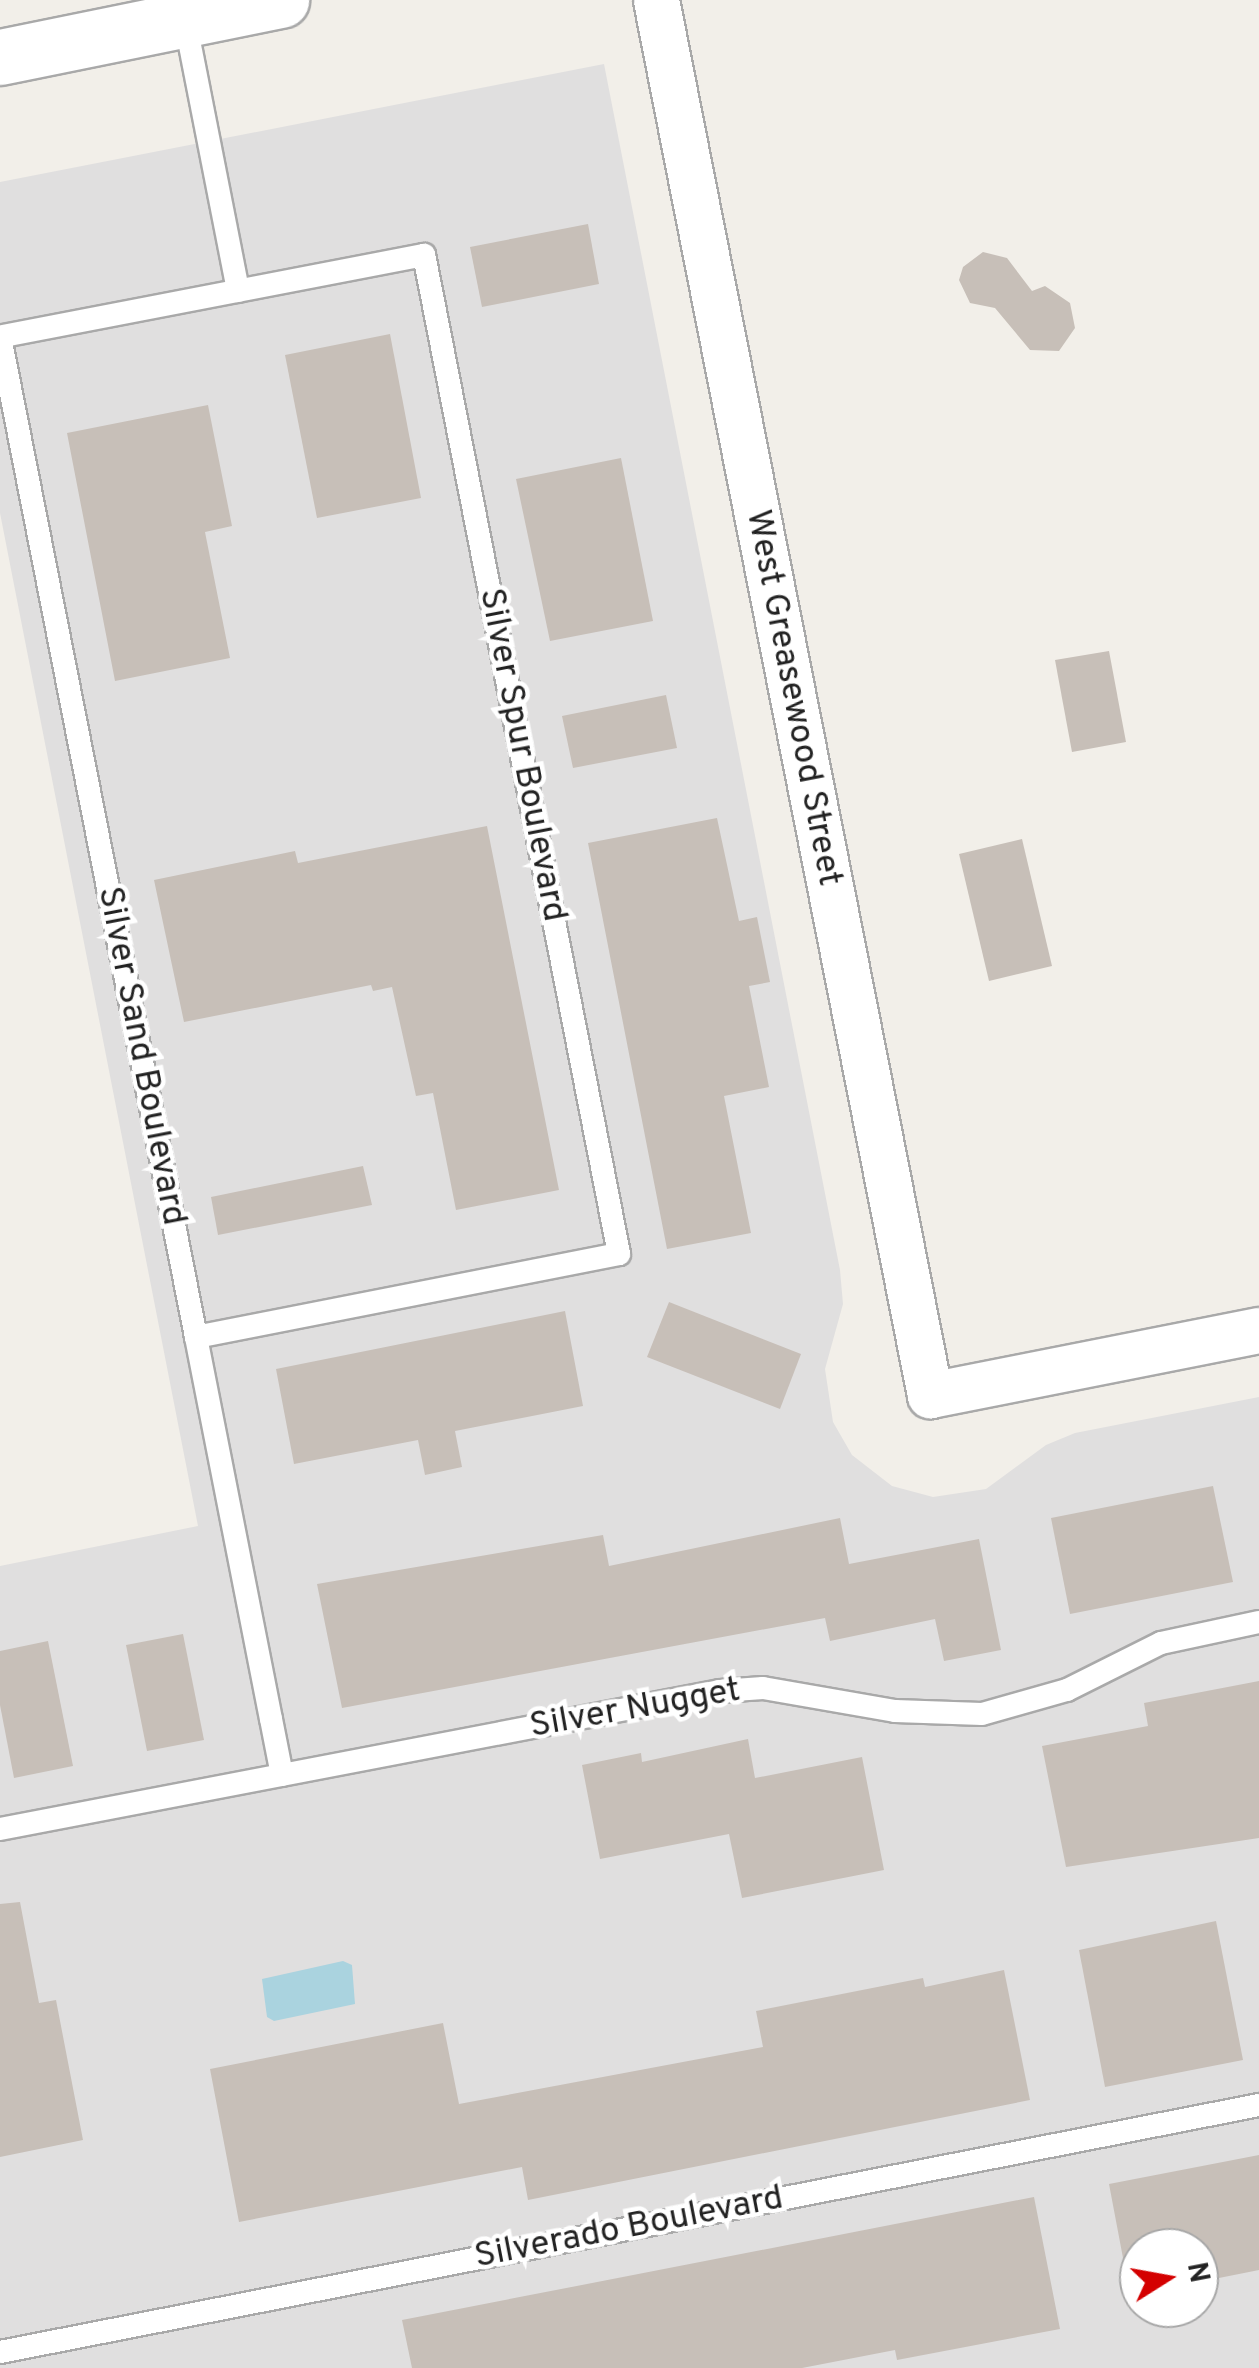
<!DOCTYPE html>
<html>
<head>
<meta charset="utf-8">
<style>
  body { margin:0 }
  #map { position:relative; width:1259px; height:2368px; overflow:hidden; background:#f2efe9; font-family:Overpass,sans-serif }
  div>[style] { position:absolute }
  .residential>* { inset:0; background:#e0dfdf }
  .water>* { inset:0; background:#aad3df }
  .building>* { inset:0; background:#c7bfb8 }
  .roads { filter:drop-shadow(2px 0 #a9a9a9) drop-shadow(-2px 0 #a9a9a9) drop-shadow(0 2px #a9a9a9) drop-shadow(0 -2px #a9a9a9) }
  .service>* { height:22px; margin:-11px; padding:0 11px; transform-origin:11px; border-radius:11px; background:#fff }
  .minor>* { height:45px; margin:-22.5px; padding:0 22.5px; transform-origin:22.5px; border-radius:22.5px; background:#fff }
  .tertiary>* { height:55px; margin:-27.5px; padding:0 27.5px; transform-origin:27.5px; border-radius:27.5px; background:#fff }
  span { translate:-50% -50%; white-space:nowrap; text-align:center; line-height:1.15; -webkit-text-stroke:9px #fff; paint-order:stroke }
  .street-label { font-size:35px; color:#222 }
  .north { position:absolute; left:1119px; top:2228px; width:100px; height:100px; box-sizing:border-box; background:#fff; border:2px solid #a7a7a7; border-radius:50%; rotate:79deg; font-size:28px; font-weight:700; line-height:40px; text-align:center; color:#222 }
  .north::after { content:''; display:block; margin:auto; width:35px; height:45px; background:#d40000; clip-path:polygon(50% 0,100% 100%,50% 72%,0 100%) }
</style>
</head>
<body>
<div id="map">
  <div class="residential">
    <div style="clip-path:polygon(evenodd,604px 64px,840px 1270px,843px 1304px,825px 1369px,833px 1422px,852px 1455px,892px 1486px,933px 1497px,986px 1489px,1046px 1445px,1075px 1433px,1259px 1397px,1259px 2368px,0 2368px,0 1566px,198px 1526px,0 513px,0 182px,604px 64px,1139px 2248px,1199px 2248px,1199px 2308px,1139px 2308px,1139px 2248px)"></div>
  </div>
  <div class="water">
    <div style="clip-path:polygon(343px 1961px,352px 1965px,355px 2004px,274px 2021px,267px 2017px,262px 1979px)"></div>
  </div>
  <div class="building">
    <div style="clip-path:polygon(588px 224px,599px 284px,482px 307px,470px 247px)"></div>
    <div style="clip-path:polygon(983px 252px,1007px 258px,1032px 291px,1045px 286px,1070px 303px,1075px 328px,1059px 351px,1030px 350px,995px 308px,970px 303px,959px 280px,963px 267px)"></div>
    <div style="clip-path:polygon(390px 334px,421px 498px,317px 518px,285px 355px)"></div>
    <div style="clip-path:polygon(208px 405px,232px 526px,205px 532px,230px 658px,115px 681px,67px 433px)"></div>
    <div style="clip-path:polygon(621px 458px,653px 621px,550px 641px,516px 479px)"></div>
    <div style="clip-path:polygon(1109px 651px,1126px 742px,1072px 752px,1055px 660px)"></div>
    <div style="clip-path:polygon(666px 695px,677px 748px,573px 768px,562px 716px)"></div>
    <div style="clip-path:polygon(717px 818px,739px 921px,757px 917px,770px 982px,749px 986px,769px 1087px,724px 1096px,751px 1233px,667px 1249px,588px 843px)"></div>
    <div style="clip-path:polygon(487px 826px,559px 1190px,456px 1210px,433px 1093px,416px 1096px,392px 987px,373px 991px,371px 985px,184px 1022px,154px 880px,295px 851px,298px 863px)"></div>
    <div style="clip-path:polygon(1022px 839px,1052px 966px,989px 981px,959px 854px)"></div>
    <div style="clip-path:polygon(363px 1166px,372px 1205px,218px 1235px,211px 1197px)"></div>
    <div style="clip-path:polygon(669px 1302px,801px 1354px,780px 1409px,647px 1357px)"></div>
    <div style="clip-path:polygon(565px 1311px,583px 1406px,455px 1431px,462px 1467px,425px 1475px,418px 1440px,294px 1464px,276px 1369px)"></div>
    <div style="clip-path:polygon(1213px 1486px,1233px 1582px,1070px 1614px,1051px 1518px)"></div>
    <div style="clip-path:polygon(840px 1518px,849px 1564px,979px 1539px,1001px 1650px,944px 1661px,935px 1619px,830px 1641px,825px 1618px,342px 1708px,317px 1584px,603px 1535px,609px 1566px)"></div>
    <div style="clip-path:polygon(183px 1634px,204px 1740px,147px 1751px,126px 1645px)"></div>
    <div style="clip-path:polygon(48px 1641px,73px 1766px,14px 1778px,0 1705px,0 1651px)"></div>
    <div style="clip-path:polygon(1259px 1681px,1259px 1838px,1066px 1867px,1042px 1746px,1148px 1726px,1144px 1703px)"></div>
    <div style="clip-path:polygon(748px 1739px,755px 1778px,862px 1757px,884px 1870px,742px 1898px,729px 1834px,600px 1859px,582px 1765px,641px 1753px,642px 1762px)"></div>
    <div style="clip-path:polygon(20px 1902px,39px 2003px,56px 2000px,83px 2140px,0 2157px,0 1904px)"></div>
    <div style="clip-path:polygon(1216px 1921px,1243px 2060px,1105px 2087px,1079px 1950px)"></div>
    <div style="clip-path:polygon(1004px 1970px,1030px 2100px,528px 2200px,522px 2167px,239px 2222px,210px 2069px,443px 2023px,459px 2104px,763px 2047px,756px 2011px,923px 1978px,925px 1987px)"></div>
    <div style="clip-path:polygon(1259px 2155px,1259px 2270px,1199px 2282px,1199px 2248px,1139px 2248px,1139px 2293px,1130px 2295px,1109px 2184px)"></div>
    <div style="clip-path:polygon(1034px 2197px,1060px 2329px,897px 2360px,895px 2350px,802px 2368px,412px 2368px,402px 2320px)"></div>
  </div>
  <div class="roads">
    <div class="service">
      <div style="left:185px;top:20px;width:276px;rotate:78.9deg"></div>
      <div style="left:196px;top:1337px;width:431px;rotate:-11.1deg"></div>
      <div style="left:619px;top:1254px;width:1018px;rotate:-101.04deg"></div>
      <div style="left:424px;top:255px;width:432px;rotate:169.1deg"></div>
      <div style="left:0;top:337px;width:1019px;rotate:78.91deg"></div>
      <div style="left:196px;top:1337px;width:389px;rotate:78.9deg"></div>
      <div style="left:271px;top:1719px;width:57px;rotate:78.9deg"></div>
      <div style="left:0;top:1829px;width:733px;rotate:-10.85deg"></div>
      <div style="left:720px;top:1691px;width:43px;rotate:-4deg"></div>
      <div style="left:763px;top:1688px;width:134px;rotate:9.9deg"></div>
      <div style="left:895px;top:1711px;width:87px;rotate:2deg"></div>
      <div style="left:982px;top:1714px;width:88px;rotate:-15.8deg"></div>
      <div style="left:1067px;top:1690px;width:105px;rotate:-26.6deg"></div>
      <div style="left:1161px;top:1643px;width:100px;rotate:-12.1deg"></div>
      <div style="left:0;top:2352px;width:1283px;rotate:-11.1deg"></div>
    </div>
    <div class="minor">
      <div style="left:656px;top:0;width:1422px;rotate:78.89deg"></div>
      <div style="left:930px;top:1395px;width:335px;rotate:-11.2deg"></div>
    </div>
    <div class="tertiary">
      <div style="left:0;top:57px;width:287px;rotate:-11.5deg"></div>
    </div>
  </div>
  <div class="street-label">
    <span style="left:793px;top:698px;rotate:79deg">West Greasewood Street</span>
    <span style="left:522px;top:755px;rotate:79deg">Silver Spur Boulevard</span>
    <span style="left:141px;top:1056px;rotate:79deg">Silver Sand Boulevard</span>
    <span style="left:635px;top:1709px;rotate:-10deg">Silver Nugget</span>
    <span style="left:629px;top:2228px;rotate:-11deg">Silverado Boulevard</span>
  </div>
  <div class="north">N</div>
</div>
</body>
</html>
